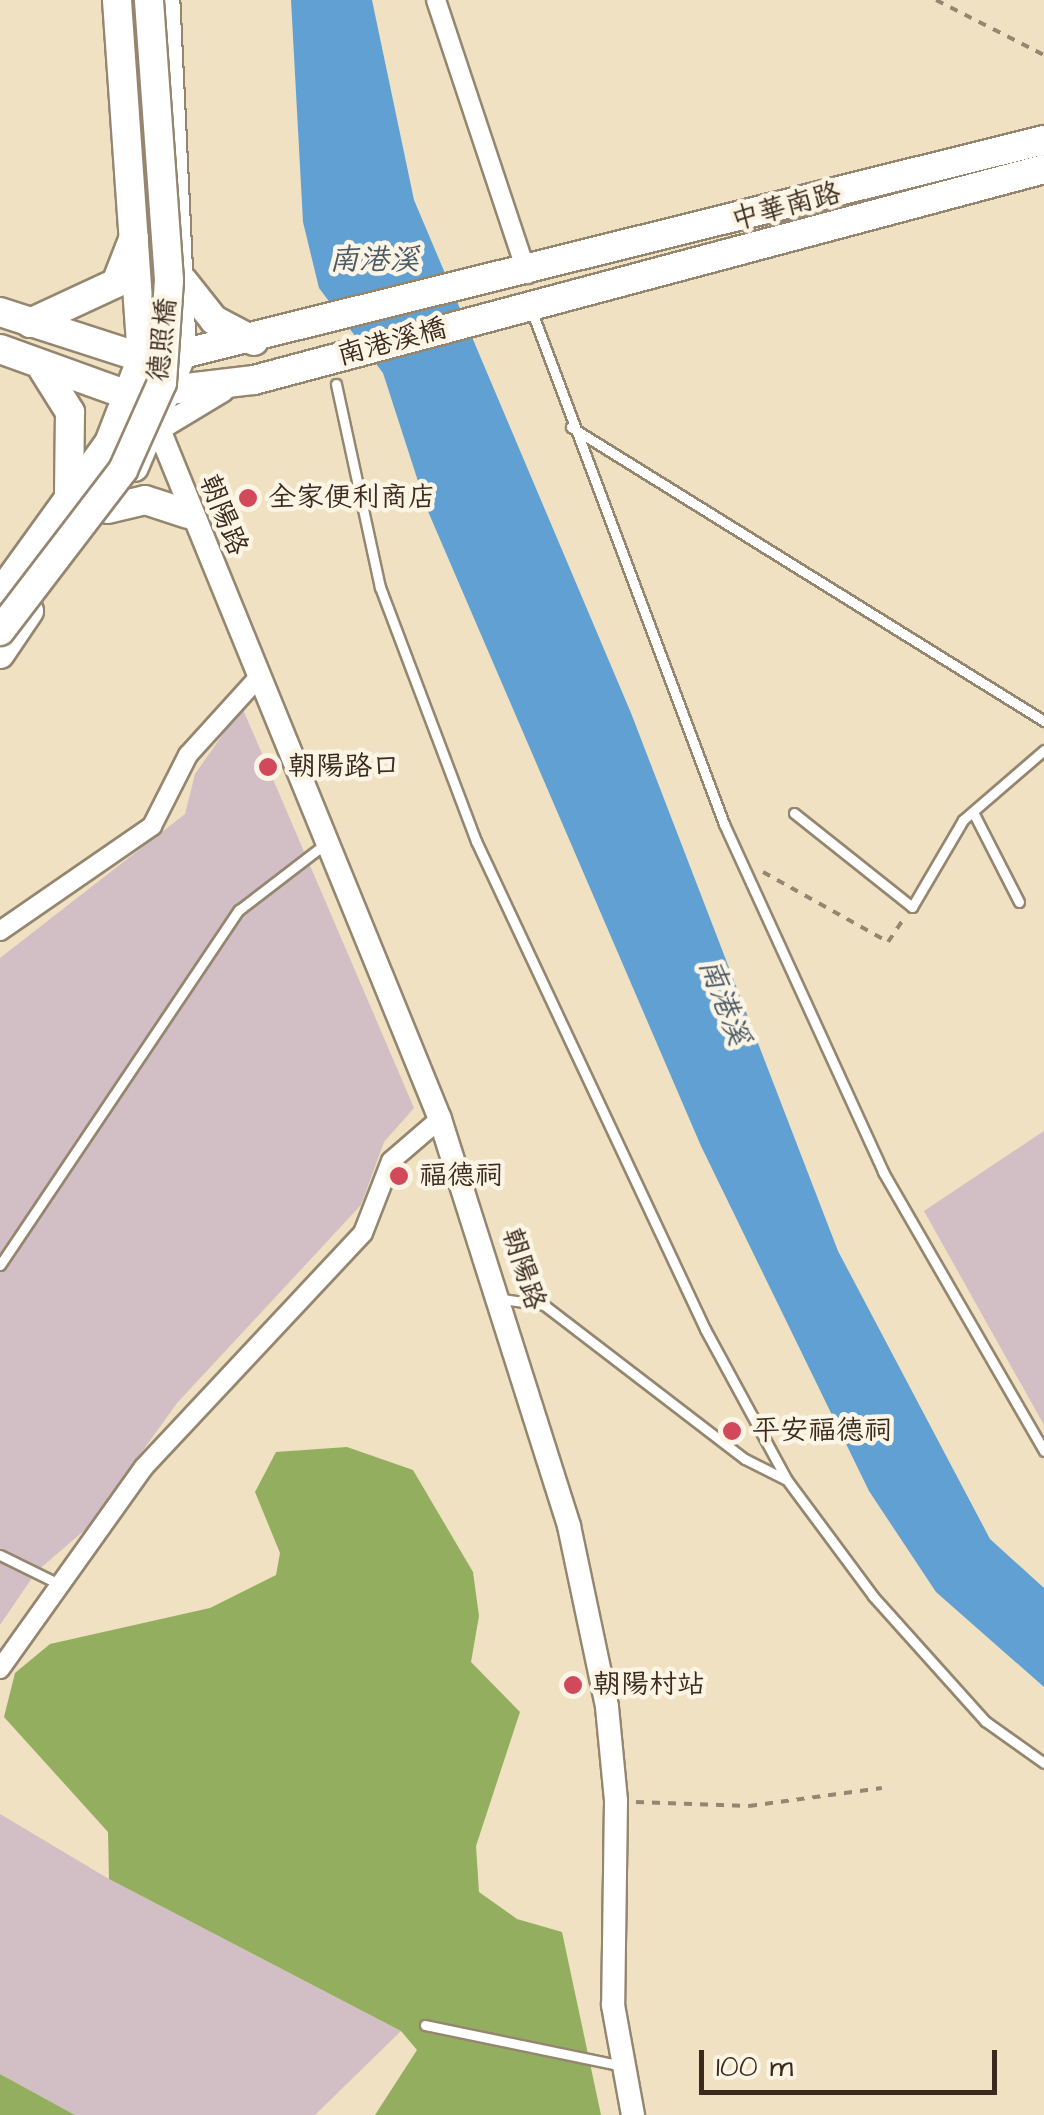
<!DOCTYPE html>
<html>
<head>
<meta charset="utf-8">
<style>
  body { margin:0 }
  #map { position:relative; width:1044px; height:2115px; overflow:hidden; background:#efe1c1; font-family:"Architects Daughter","LXGW WenKai TC",sans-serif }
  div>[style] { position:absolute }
  .industrial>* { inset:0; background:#d2bec5 }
  .forest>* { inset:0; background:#94ae60 }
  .water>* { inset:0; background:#60a0d3 }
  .path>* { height:4px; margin-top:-2px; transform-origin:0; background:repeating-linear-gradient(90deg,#958670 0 8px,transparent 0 16px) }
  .roads { filter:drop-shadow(2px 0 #958670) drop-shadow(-2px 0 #958670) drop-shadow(0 2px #958670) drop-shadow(0 -2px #958670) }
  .service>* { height:9px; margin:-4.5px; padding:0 4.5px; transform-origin:4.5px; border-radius:4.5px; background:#fff }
  .minor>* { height:18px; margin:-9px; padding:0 9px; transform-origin:9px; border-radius:9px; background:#fff }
  .tertiary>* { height:22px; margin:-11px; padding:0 11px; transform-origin:11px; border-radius:11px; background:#fff }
  .primary>* { height:28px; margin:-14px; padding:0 14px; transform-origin:14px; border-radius:14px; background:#fff }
  .bridges { filter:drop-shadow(2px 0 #958670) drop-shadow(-2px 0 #958670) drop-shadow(0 2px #958670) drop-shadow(0 -2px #958670) }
  .primary-bridge>* { height:28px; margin:-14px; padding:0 14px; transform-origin:14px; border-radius:14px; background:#fff }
  .dots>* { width:28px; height:28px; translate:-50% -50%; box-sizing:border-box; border:5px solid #fcf5e5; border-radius:50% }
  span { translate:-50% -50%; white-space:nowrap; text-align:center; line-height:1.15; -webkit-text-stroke:9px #fcf5e5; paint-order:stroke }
  .street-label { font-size:28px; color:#3b2a1e }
  .poi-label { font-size:28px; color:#3b2a1e }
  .left { translate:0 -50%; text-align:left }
  .water-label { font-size:30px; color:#4a5966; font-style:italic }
  .scale { position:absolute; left:699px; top:2050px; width:298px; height:45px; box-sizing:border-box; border:5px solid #3b2a1e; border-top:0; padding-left:12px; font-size:30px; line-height:35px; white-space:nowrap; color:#3b2a1e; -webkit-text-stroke:8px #fcf5e5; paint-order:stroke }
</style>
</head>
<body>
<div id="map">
  <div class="industrial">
    <div style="clip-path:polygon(242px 707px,414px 1108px,384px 1142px,361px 1205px,177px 1403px,87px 1528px,36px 1572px,0 1625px,0 958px,185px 814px,195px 774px)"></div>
    <div style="clip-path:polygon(1044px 1131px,1044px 1425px,924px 1211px)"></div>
    <div style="clip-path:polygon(0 1814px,109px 1879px,401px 2031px,315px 2115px,75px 2115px,0 2074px)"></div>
  </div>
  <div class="forest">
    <div style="clip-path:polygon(347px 1447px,413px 1470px,473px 1572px,479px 1616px,471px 1662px,520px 1712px,476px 1846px,479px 1892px,517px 1919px,562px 1932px,601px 2115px,375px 2115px,417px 2050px,401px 2031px,109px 1879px,108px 1832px,4px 1717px,15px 1673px,50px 1644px,210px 1608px,276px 1575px,280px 1553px,255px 1492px,276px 1452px)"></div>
    <div style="clip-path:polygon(0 2074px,75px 2115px,0 2115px)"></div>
  </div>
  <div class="water">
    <div style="clip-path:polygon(291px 0,372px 0,414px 200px,631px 713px,838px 1251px,990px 1539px,1044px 1588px,1044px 1687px,936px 1592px,869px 1491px,701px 1146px,427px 509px,383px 373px,319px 288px,303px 222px)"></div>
  </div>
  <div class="path">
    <div style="left:936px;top:0;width:121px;rotate:27deg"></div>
    <div style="left:763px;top:872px;width:143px;rotate:29.2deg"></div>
    <div style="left:888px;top:942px;width:30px;rotate:-56deg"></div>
    <div style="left:636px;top:1802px;width:113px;rotate:2deg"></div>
    <div style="left:749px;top:1806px;width:134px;rotate:-7.7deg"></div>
  </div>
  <div class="roads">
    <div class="service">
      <div style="left:532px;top:312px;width:547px;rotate:69.44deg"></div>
      <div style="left:724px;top:824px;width:383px;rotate:65.4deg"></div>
      <div style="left:883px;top:1172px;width:322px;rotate:60deg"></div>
      <div style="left:336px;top:384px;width:208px;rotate:77.8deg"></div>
      <div style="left:380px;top:587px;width:272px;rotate:69.3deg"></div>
      <div style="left:476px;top:841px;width:539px;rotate:64.86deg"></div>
      <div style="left:705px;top:1329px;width:172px;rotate:61.5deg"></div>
      <div style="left:787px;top:1480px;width:144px;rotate:53.4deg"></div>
      <div style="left:873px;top:1596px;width:168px;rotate:48.1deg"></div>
      <div style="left:985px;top:1721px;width:72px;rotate:35.4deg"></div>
      <div style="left:571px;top:427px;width:557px;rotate:31.86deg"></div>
      <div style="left:973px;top:812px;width:101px;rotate:62.9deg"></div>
      <div style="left:794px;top:813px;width:151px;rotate:38.5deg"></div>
      <div style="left:912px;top:907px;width:101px;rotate:-59.6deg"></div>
      <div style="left:963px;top:820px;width:107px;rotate:-40.8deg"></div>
      <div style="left:0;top:1265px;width:428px;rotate:-56.1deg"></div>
      <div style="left:239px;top:910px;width:108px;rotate:-37.5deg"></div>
      <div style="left:502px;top:1299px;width:42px;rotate:8.1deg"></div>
      <div style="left:544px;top:1305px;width:253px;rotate:37.5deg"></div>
      <div style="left:745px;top:1459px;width:45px;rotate:26.6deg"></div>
      <div style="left:0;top:1555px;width:68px;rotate:26.2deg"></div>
      <div style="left:425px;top:2025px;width:197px;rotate:11.7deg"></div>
    </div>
    <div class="minor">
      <div style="left:436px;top:0;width:289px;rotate:71.6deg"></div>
      <div style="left:0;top:931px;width:185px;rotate:-34.6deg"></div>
      <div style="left:152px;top:826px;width:80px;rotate:-63.1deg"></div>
      <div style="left:188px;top:755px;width:103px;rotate:-47.8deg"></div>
      <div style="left:0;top:1669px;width:248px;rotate:-54.5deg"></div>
      <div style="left:144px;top:1467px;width:320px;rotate:-46.9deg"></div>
      <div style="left:363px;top:1233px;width:77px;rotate:-68.7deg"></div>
      <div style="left:391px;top:1161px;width:65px;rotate:-40.6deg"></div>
    </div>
    <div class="tertiary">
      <div style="left:151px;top:410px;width:766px;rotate:67.82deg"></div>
      <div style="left:440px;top:1119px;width:427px;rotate:72.4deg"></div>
      <div style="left:569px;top:1526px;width:185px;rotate:78.1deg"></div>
      <div style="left:607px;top:1707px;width:94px;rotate:84.5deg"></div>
      <div style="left:616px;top:1801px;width:204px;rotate:90.8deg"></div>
      <div style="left:613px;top:2005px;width:112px;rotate:79.7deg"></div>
      <div style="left:157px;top:430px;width:76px;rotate:-31deg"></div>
    </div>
    <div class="primary">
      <div style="left:183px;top:281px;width:50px;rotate:51.5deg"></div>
      <div style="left:214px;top:320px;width:45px;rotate:27.7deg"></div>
      <div style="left:0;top:312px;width:149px;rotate:17.9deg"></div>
      <div style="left:142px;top:358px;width:40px;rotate:-5.7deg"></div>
      <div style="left:182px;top:354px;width:888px;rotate:-13.94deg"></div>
      <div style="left:30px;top:323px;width:95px;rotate:-24.9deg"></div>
      <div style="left:116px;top:283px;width:49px;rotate:-68.6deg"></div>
      <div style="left:0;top:349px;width:136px;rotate:19.8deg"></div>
      <div style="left:128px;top:395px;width:127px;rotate:-6.8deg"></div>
      <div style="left:254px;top:380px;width:818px;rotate:-14.95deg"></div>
      <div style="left:43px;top:369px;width:51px;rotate:57.9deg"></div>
      <div style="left:70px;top:412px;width:87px;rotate:90.7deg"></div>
      <div style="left:134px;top:467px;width:123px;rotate:-67deg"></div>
      <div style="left:182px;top:354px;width:354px;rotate:-92.7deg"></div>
      <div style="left:107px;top:509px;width:39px;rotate:-13deg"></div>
      <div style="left:145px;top:500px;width:45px;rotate:18deg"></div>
      <div style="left:0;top:594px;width:186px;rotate:-54.2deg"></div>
      <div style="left:109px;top:443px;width:91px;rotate:-68.8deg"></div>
      <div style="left:142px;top:358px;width:359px;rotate:-94deg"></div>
      <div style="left:0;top:654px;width:52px;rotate:-56deg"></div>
    </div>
  </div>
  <div class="bridges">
    <div class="primary-bridge">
      <div style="left:0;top:631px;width:203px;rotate:-52.6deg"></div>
      <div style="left:123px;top:470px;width:95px;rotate:-65.9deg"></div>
      <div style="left:162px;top:383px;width:103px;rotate:-86.1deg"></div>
      <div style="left:169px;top:280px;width:281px;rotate:-94.1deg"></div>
    </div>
  </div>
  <div class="dots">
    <div style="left:248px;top:498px;background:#d1495b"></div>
    <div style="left:268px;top:767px;background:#d1495b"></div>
    <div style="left:399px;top:1176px;background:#d1495b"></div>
    <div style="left:732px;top:1431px;background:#d1495b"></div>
    <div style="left:573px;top:1685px;background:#d1495b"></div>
  </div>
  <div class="street-label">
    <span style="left:786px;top:207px;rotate:-15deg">中華南路</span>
    <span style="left:163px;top:340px;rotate:-84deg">德照橋</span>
    <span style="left:392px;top:342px;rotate:-15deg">南港溪橋</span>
    <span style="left:223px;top:515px;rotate:68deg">朝陽路</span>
    <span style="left:523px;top:1269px;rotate:72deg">朝陽路</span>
  </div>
  <div class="poi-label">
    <span class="left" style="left:268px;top:498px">全家便利商店</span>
    <span class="left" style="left:288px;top:767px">朝陽路口</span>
    <span class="left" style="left:419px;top:1176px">福德祠</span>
    <span class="left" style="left:752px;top:1431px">平安福德祠</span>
    <span class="left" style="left:593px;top:1685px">朝陽村站</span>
  </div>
  <div class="water-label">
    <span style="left:374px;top:260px">南港溪</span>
    <span style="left:724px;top:1002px;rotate:69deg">南港溪</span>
  </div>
  <div class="scale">100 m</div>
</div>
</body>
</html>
